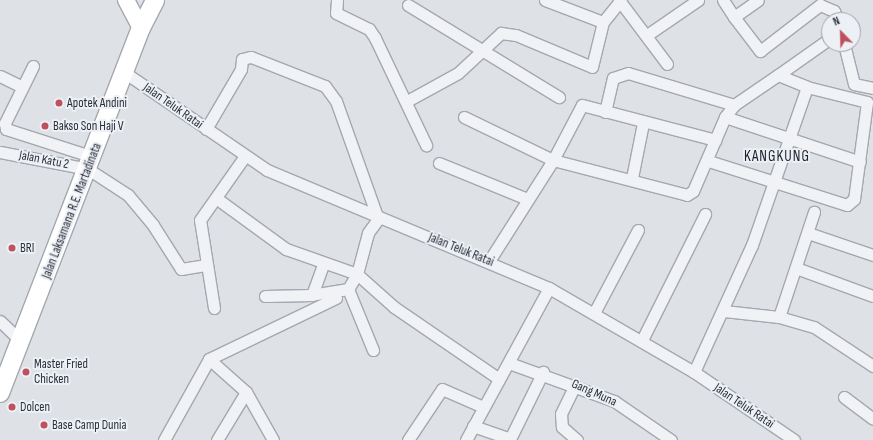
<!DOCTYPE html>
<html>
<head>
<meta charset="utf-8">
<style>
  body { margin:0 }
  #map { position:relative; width:873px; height:440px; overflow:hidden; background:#dee1e6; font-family:"Sofia Sans Condensed",sans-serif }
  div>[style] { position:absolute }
  .roads { filter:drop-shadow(1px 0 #a4a8af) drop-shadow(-1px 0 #a4a8af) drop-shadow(0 1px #a4a8af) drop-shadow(0 -1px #a4a8af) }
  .street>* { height:11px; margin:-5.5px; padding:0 5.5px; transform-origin:5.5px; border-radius:5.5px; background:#f1f2f5 }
  .secondary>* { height:16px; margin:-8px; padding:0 8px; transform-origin:8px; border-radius:8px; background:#fff }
  .primary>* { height:18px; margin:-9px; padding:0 9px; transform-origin:9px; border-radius:9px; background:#fff }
  .dots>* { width:11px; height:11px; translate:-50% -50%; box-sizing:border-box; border:2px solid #edf0f4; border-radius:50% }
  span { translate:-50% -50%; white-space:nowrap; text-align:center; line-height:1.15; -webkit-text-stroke:4px #edf0f4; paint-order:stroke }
  .poi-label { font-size:13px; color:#292f3b }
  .left { translate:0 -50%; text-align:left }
  .street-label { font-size:13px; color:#292f3b }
  .quarter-label { font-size:15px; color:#1b202c; letter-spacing:1px }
  .north { position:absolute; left:821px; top:12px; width:40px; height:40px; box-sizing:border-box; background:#edf0f4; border:1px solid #9fa3aa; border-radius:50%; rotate:337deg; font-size:11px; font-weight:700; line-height:16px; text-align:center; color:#292f3b }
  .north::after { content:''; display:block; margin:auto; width:14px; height:18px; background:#be515d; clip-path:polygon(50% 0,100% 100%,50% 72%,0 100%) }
</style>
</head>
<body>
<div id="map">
  <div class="roads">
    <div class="street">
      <div style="left:337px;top:0;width:13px;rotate:94deg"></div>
      <div style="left:336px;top:13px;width:37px;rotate:26deg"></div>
      <div style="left:369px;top:29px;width:11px;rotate:56deg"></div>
      <div style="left:375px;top:38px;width:119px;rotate:64.5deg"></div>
      <div style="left:545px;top:0;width:62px;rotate:20.8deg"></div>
      <div style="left:619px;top:0;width:80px;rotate:53.1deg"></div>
      <div style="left:723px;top:0;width:20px;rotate:57deg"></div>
      <div style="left:734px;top:17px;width:29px;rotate:-35deg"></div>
      <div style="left:408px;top:5px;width:177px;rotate:31.4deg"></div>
      <div style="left:734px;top:17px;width:43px;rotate:52.6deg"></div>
      <div style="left:760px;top:51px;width:76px;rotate:-37.5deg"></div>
      <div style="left:820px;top:5px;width:15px;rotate:23deg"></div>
      <div style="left:834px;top:11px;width:10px;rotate:66deg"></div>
      <div style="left:647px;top:35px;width:62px;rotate:-34.5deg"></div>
      <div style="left:844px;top:44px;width:41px;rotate:76deg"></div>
      <div style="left:854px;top:84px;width:19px;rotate:12deg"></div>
      <div style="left:33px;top:66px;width:64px;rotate:116.2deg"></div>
      <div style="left:5px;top:123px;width:6px;rotate:81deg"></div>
      <div style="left:6px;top:129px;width:91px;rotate:17.8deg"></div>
      <div style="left:124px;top:72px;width:173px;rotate:34.4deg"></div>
      <div style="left:267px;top:170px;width:306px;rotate:22.7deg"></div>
      <div style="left:549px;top:288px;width:168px;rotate:30.1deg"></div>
      <div style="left:694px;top:372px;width:121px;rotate:34.2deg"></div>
      <div style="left:778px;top:75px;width:62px;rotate:-35.2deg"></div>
      <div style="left:0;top:76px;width:25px;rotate:26deg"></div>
      <div style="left:407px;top:101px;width:58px;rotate:-28.8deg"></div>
      <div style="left:458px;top:73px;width:59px;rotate:-42.9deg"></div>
      <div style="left:501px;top:33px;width:15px;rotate:8deg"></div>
      <div style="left:516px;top:35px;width:82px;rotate:22.8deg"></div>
      <div style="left:592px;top:67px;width:46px;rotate:-76.3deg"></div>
      <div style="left:603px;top:22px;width:28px;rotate:-51deg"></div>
      <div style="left:605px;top:112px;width:35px;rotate:-77deg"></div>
      <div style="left:613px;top:78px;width:16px;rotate:-18deg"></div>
      <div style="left:628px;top:73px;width:111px;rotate:16.8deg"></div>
      <div style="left:464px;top:117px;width:99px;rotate:25.8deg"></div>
      <div style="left:553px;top:160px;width:138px;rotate:14.6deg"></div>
      <div style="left:687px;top:195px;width:7px;rotate:-34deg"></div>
      <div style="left:693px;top:191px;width:81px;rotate:-66.6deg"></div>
      <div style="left:725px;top:117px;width:15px;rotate:-53deg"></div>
      <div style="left:734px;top:105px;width:53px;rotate:-34.3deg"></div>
      <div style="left:778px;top:75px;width:31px;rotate:22deg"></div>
      <div style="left:807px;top:87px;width:62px;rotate:14deg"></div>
      <div style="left:867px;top:102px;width:98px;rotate:97.6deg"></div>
      <div style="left:854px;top:199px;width:9px;rotate:139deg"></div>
      <div style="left:847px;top:205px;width:146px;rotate:-162.4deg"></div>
      <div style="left:725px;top:117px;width:142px;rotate:18.4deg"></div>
      <div style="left:206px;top:129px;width:69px;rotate:-59.7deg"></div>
      <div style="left:241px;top:69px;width:10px;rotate:-84deg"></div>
      <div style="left:242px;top:59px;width:9px;rotate:-13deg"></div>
      <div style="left:251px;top:57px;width:79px;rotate:21.4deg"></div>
      <div style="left:325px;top:86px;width:19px;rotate:54deg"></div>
      <div style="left:336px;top:101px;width:125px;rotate:70.4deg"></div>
      <div style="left:378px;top:219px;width:17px;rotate:126deg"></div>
      <div style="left:368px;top:233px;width:42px;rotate:105deg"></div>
      <div style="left:357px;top:274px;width:17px;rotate:121deg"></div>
      <div style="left:348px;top:289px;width:36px;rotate:171deg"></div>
      <div style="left:0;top:152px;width:90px;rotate:10.9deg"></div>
      <div style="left:88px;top:169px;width:48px;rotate:33deg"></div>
      <div style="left:128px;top:195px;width:39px;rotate:50deg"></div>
      <div style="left:153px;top:225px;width:52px;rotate:57.5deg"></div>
      <div style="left:181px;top:269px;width:26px;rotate:-9deg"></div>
      <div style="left:439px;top:163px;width:95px;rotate:22.2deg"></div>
      <div style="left:632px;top:178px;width:56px;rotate:-78.7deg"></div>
      <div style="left:216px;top:198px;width:87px;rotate:36.1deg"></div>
      <div style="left:286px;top:249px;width:75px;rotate:19.4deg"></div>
      <div style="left:357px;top:274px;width:50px;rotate:41.7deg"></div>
      <div style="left:394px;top:307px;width:127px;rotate:34.4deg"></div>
      <div style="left:808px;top:233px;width:69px;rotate:18.7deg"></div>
      <div style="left:489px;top:261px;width:120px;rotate:-57.6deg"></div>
      <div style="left:553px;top:160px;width:62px;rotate:-62.2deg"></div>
      <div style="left:582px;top:105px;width:138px;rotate:14.7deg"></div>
      <div style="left:796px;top:268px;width:82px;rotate:20deg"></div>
      <div style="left:348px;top:289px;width:66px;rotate:67.7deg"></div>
      <div style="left:265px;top:296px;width:47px;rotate:-1.2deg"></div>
      <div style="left:312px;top:295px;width:33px;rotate:-70deg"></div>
      <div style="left:214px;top:308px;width:89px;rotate:-99deg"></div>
      <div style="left:200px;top:220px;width:78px;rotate:-54.9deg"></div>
      <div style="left:724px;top:311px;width:55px;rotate:6.2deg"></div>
      <div style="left:779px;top:317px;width:111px;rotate:-71.6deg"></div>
      <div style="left:594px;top:313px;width:94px;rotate:-62.1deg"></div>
      <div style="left:779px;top:317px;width:36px;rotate:16deg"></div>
      <div style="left:814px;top:327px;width:71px;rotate:33.5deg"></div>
      <div style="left:0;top:321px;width:28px;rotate:44deg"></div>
      <div style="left:642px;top:340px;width:141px;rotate:-63.4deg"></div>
      <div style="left:209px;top:359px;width:50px;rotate:41.7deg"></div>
      <div style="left:246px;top:392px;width:55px;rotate:60.6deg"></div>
      <div style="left:509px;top:363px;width:112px;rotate:19.9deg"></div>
      <div style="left:614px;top:401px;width:69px;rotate:34.4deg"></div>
      <div style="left:694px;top:372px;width:140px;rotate:-65.5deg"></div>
      <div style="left:752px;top:245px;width:167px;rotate:-70.8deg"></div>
      <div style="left:575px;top:385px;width:32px;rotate:116deg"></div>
      <div style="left:561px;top:414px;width:13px;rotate:86deg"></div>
      <div style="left:562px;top:427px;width:20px;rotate:41deg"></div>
      <div style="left:844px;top:397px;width:36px;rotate:37deg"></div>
      <div style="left:473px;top:426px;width:39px;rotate:19deg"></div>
      <div style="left:510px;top:439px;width:75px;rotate:-63.8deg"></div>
      <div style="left:164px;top:440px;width:93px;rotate:-60.9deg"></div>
      <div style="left:209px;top:359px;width:141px;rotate:-25.7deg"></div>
      <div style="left:217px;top:440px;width:56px;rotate:-58.9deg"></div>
      <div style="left:408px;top:440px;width:61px;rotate:-56.3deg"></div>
      <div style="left:442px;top:389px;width:45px;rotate:23.7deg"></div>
      <div style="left:466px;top:440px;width:173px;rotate:-61.4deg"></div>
    </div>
    <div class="secondary">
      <div style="left:126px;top:0;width:32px;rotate:62deg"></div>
    </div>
    <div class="primary">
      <div style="left:0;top:393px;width:391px;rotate:-68.9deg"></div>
      <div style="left:141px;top:28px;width:31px;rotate:-63deg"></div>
    </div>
  </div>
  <div class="dots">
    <div style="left:59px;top:103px;background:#be515d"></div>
    <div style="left:45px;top:126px;background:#be515d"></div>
    <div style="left:12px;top:248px;background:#be515d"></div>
    <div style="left:26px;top:372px;background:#be515d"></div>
    <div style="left:12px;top:407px;background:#be515d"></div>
    <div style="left:44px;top:425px;background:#be515d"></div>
  </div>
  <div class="poi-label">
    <span class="left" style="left:67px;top:103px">Apotek Andini</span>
    <span class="left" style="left:53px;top:126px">Bakso Son Haji V</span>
    <span class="left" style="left:20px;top:248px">BRI</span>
    <span class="left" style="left:34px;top:372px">Master Fried<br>Chicken</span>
    <span class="left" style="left:20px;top:407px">Dolcen</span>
    <span class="left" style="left:52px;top:425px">Base Camp Dunia</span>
  </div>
  <div class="street-label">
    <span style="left:173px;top:106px;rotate:35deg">Jalan Teluk Ratai</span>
    <span style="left:44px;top:160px;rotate:11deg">Jalan Katu 2</span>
    <span style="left:72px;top:211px;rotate:-69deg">Jalan Laksamana R.E. Martadinata</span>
    <span style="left:461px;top:250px;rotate:22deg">Jalan Teluk Ratai</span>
    <span style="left:594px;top:393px;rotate:24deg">Gang Muna</span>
    <span style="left:744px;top:406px;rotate:34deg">Jalan Teluk Ratai</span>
  </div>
  <div class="quarter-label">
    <span style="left:777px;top:157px">KANGKUNG</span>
  </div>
  <div class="north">N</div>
</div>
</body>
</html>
